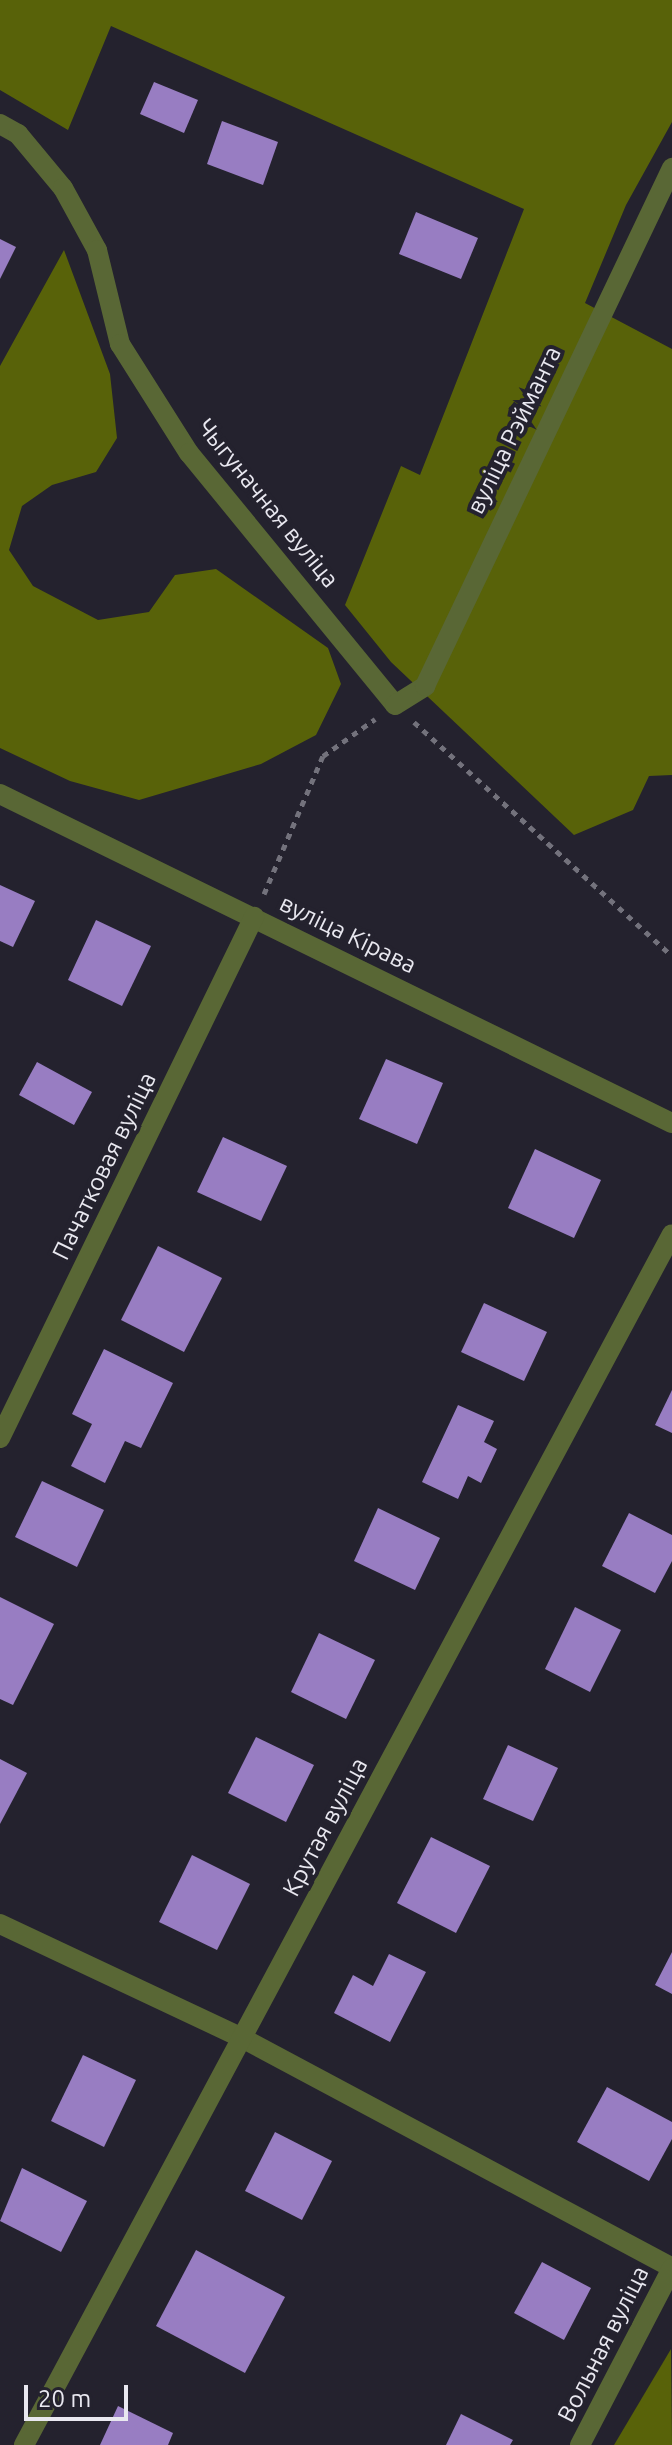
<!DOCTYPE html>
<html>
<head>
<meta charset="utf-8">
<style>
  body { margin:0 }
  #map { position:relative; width:672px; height:2445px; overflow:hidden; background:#24222e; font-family:Ubuntu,sans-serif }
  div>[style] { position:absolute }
  .forest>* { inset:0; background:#586209 }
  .building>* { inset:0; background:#987dc2 }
  .path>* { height:5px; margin-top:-2.5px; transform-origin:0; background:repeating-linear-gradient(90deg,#73727c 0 6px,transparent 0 12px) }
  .street>* { height:20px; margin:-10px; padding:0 10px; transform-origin:10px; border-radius:10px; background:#596735 }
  span { translate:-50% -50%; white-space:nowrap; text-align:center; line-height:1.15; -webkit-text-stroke:8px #24222e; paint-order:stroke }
  .street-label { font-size:24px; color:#e9e8f0 }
  .scale { position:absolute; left:24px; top:2385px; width:104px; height:36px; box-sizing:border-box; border:4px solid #e9e8f0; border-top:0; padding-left:10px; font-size:24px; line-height:28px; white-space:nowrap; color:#e9e8f0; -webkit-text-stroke:6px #24222e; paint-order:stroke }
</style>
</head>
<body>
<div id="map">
  <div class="forest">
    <div style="clip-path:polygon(0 0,672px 0,672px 122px,626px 205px,585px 303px,672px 349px,672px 775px,649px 776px,633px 810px,574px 835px,391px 662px,345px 605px,401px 466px,420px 475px,524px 209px,111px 26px,68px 130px,0 90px)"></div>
    <div style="clip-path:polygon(64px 250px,110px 374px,117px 438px,96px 472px,52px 485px,22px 506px,9px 550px,33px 586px,98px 620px,149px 612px,175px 575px,216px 569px,328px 648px,341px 684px,316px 735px,261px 764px,139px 800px,70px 781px,0 748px,0 366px)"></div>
    <div style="clip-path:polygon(671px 2349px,672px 2445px,614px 2445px)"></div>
  </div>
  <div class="building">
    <div style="clip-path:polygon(154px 82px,198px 100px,184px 133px,140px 114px)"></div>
    <div style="clip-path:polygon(222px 121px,278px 142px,263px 185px,207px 164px)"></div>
    <div style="clip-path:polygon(416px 212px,478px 238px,461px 279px,399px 254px)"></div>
    <div style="clip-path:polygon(0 239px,16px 247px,0 279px)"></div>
    <div style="clip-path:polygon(0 885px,35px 901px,13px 947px,0 941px)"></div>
    <div style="clip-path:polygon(96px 920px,151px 946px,122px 1006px,68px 980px)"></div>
    <div style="clip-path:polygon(386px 1059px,443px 1083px,417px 1144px,359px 1119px)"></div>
    <div style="clip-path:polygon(37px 1062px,92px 1092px,74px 1125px,19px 1095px)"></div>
    <div style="clip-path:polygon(223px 1137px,287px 1166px,261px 1221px,197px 1192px)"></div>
    <div style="clip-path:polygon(535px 1149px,601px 1180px,574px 1238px,508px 1208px)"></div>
    <div style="clip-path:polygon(158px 1246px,222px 1278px,184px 1352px,121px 1320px)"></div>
    <div style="clip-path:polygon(484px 1303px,547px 1332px,524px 1381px,461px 1352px)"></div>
    <div style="clip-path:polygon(104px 1349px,173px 1383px,141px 1448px,125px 1441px,105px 1483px,71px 1466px,92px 1424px,72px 1414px)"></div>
    <div style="clip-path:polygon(672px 1390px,672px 1433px,655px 1425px)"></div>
    <div style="clip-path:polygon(458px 1405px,494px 1421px,484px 1442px,497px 1449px,481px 1483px,468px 1476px,458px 1499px,422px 1482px)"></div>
    <div style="clip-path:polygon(42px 1481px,104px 1510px,77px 1567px,15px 1537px)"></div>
    <div style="clip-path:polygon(378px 1508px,440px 1538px,415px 1590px,354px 1561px)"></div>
    <div style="clip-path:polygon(629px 1513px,672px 1535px,672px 1561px,655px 1593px,602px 1566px)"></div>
    <div style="clip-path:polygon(0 1597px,54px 1624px,13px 1705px,0 1699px)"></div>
    <div style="clip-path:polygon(575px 1607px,621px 1630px,590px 1692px,545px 1669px)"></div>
    <div style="clip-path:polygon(319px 1633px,375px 1660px,346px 1719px,291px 1692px)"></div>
    <div style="clip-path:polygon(256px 1737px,314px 1765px,286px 1822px,228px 1793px)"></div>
    <div style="clip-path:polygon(508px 1745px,558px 1768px,533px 1821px,483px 1799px)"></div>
    <div style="clip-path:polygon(0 1759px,27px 1773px,0 1824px)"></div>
    <div style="clip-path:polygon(431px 1837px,490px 1866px,456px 1933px,397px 1903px)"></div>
    <div style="clip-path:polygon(192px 1855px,250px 1884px,217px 1950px,159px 1922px)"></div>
    <div style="clip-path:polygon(672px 1952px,672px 1994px,655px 1985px)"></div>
    <div style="clip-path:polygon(389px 1954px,426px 1972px,390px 2042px,334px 2013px,353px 1975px,373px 1986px)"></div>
    <div style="clip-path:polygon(83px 2055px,136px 2080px,104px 2147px,51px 2121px)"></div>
    <div style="clip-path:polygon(607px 2087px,672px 2122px,672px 2139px,649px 2181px,577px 2142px)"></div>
    <div style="clip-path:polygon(275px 2132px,332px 2161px,302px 2220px,245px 2191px)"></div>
    <div style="clip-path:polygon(22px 2168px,87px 2201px,61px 2252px,0 2221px)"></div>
    <div style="clip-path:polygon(196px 2250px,285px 2297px,245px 2373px,156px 2326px)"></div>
    <div style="clip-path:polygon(542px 2262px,591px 2288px,564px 2340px,514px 2313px)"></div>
    <div style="clip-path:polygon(118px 2406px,173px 2433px,168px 2445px,100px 2445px)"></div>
    <div style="clip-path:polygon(461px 2414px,513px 2440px,510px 2445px,446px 2445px)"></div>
  </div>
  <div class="path">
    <div style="left:414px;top:722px;width:348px;rotate:42.2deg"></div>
    <div style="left:264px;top:894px;width:150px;rotate:-66.9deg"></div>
    <div style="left:323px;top:756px;width:64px;rotate:-35.4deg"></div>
  </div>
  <div class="street">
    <div style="left:0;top:124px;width:21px;rotate:29deg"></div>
    <div style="left:18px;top:134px;width:70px;rotate:50.2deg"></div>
    <div style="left:63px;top:188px;width:71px;rotate:61.3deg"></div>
    <div style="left:97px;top:250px;width:97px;rotate:76.3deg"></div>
    <div style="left:120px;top:344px;width:129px;rotate:57.7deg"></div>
    <div style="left:189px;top:453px;width:325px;rotate:50.7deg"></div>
    <div style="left:395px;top:705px;width:36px;rotate:-32deg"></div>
    <div style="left:425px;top:686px;width:574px;rotate:-64.51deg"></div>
    <div style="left:0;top:794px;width:748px;rotate:26.09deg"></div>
    <div style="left:0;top:1438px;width:580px;rotate:-64.01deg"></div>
    <div style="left:0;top:1924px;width:268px;rotate:25.2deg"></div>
    <div style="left:242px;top:2038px;width:488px;rotate:28.1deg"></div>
    <div style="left:24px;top:2445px;width:1373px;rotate:-61.85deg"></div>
    <div style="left:580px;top:2445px;width:199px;rotate:-62.5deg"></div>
  </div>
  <div class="street-label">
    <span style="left:514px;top:430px;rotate:-64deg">вуліца Рэйманта</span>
    <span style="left:268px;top:503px;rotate:51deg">Чыгуначная вуліца</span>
    <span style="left:348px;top:934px;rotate:26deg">вуліца Кірава</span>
    <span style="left:104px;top:1166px;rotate:-64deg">Пачатковая вуліца</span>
    <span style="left:325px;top:1827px;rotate:-62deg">Крутая вуліца</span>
    <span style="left:603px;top:2344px;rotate:-63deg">Вольная вуліца</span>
  </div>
  <div class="scale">20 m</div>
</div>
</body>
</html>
